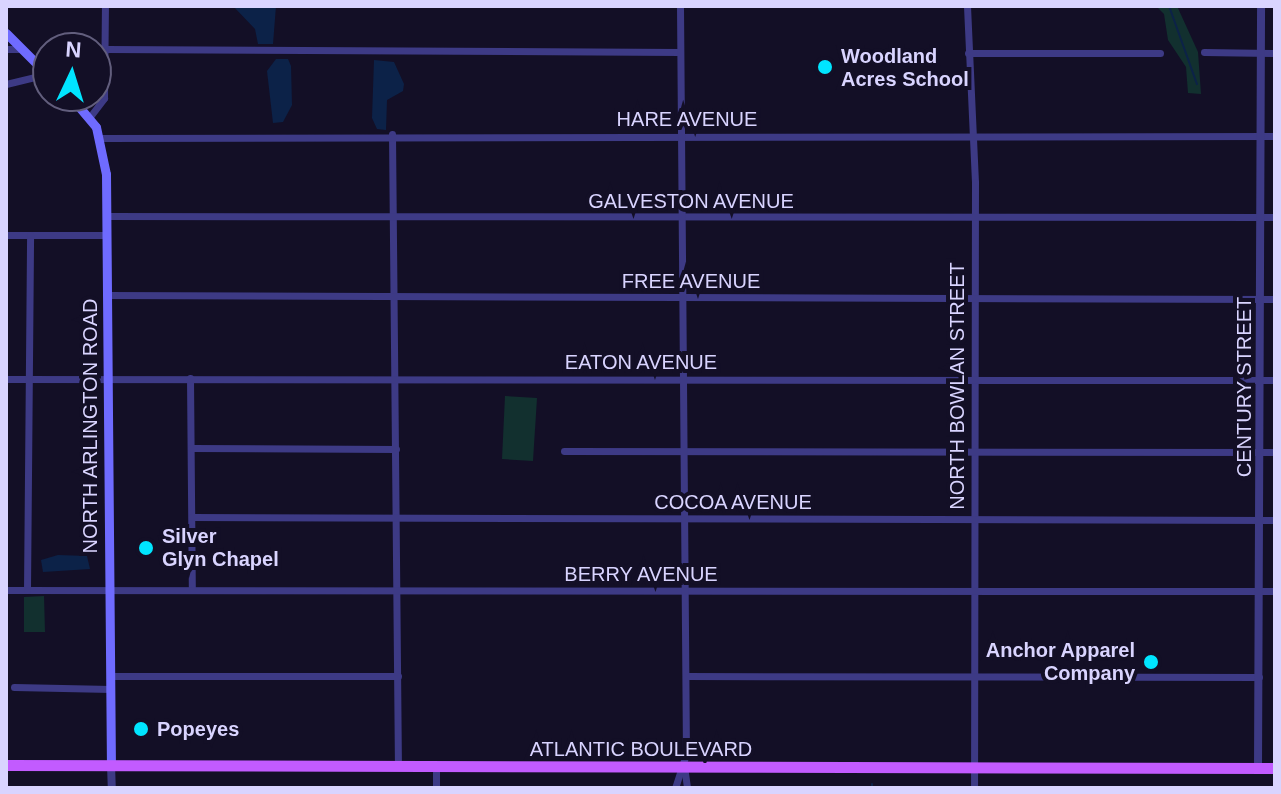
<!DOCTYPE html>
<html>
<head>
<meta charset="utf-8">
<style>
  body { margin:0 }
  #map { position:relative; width:1281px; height:794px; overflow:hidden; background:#130f26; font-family:Helvetica,sans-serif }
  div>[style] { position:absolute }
  .green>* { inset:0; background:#12302f }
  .water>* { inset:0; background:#0c2248 }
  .stream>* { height:2px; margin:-1px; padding:0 1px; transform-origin:1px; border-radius:1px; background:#0c2248 }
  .minor>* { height:7px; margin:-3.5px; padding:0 3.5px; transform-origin:3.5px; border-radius:3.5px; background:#3d3a85 }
  .tertiary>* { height:8px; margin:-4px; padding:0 4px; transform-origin:4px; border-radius:4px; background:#3d3a85 }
  .secondary>* { height:9px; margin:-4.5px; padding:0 4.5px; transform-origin:4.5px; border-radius:4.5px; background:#6f6bff }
  .primary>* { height:11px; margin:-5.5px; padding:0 5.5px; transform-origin:5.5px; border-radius:5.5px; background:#c25bff }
  .dots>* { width:22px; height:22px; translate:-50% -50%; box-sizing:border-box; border:4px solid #130f26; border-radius:50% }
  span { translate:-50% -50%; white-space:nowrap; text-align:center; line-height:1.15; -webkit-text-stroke:8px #130f26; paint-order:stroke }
  .poi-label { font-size:20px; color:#d9d4ff; font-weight:700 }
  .left { translate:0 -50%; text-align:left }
  .right { translate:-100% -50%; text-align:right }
  .street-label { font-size:20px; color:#d9d4ff }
  .frame { position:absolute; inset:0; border:8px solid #d9d4ff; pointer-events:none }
  .north { position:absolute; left:32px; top:32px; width:80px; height:80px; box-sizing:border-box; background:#130f26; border:2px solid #625e7d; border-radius:50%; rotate:4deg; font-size:22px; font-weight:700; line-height:32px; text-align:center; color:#d9d4ff }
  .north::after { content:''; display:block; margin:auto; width:28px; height:36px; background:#00e5ff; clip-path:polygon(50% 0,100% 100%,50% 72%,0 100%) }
</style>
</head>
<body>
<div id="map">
  <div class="green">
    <div style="clip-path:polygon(1156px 6px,1177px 6px,1198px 52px,1201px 94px,1188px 93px,1186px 67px,1168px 40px,1164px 14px)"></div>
    <div style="clip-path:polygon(505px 396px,537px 398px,533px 461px,502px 459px)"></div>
    <div style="clip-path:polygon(44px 596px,45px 632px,24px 632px,24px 597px)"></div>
  </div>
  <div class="water">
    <div style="clip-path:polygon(233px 6px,276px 6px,273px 44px,258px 44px,255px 29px)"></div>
    <div style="clip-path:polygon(276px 59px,288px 59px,291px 66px,292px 105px,283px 122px,273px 123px,267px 71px)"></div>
    <div style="clip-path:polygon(374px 60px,394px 62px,404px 84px,403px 91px,387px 100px,386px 130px,377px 129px,372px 118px)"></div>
    <div style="clip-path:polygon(58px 555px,87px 556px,90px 569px,43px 572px,41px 560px)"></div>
  </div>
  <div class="stream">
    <div style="left:1169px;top:6px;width:83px;rotate:70.3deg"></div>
    <div style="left:872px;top:788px;width:4px;rotate:-90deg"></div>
  </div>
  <div class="minor">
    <div style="left:967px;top:6px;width:176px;rotate:87.4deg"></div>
    <div style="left:975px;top:182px;width:606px;rotate:90.09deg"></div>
    <div style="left:6px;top:49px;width:14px"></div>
    <div style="left:106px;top:49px;width:574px;rotate:0.3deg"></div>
    <div style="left:1204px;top:52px;width:71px;rotate:0.8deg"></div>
    <div style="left:968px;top:53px;width:192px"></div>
    <div style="left:6px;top:84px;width:42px;rotate:-13.7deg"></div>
    <div style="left:89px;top:118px;width:25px;rotate:-53deg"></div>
    <div style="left:104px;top:98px;width:92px;rotate:-89.4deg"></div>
    <div style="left:392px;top:134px;width:632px;rotate:89.46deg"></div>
    <div style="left:100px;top:138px;width:1175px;rotate:-0.1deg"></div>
    <div style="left:106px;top:216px;width:1169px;rotate:0.05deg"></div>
    <div style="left:6px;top:235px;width:100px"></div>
    <div style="left:107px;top:295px;width:1168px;rotate:0.2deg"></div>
    <div style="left:190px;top:378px;width:211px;rotate:89.5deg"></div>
    <div style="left:6px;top:379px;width:1269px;rotate:0.05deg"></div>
    <div style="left:191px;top:448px;width:205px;rotate:0.3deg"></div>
    <div style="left:564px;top:451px;width:711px;rotate:0.08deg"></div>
    <div style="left:192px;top:517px;width:1083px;rotate:0.16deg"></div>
    <div style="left:6px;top:590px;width:1269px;rotate:0.05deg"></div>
    <div style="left:27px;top:590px;width:355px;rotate:-89.5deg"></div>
    <div style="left:111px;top:676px;width:287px"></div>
    <div style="left:686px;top:676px;width:573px;rotate:0.1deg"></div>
    <div style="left:14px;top:687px;width:97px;rotate:1.2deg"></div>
    <div style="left:684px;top:766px;width:22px;rotate:82deg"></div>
    <div style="left:436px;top:788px;width:22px;rotate:-90deg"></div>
    <div style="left:675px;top:788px;width:36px;rotate:-72deg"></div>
    <div style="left:686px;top:754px;width:748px;rotate:-90.46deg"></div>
  </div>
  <div class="tertiary">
    <div style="left:111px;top:765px;width:23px;rotate:88deg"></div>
    <div style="left:1258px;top:768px;width:762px;rotate:-89.77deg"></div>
  </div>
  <div class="secondary">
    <div style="left:6px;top:33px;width:59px;rotate:45deg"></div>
    <div style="left:70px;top:96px;width:40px;rotate:50deg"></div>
    <div style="left:96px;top:127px;width:48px;rotate:78deg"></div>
    <div style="left:106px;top:174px;width:591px;rotate:89.52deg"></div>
  </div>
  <div class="primary">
    <div style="left:6px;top:765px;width:1269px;rotate:0.14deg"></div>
  </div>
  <div class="dots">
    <div style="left:825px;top:67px;background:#00e5ff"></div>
    <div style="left:146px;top:548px;background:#00e5ff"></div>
    <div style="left:1151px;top:662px;background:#00e5ff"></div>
    <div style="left:141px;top:729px;background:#00e5ff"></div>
  </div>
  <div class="poi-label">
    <span class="left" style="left:841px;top:68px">Woodland<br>Acres School</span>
    <span class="left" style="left:162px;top:548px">Silver<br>Glyn Chapel</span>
    <span class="right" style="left:1135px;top:662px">Anchor Apparel<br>Company</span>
    <span class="left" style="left:157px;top:729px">Popeyes</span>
  </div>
  <div class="street-label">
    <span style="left:687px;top:119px">HARE AVENUE</span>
    <span style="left:691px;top:201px">GALVESTON AVENUE</span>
    <span style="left:691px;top:281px">FREE AVENUE</span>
    <span style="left:641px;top:362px">EATON AVENUE</span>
    <span style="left:957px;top:386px;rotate:-90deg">NORTH BOWLAN STREET</span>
    <span style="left:1244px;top:387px;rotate:-90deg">CENTURY STREET</span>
    <span style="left:90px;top:426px;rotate:-90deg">NORTH ARLINGTON ROAD</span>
    <span style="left:733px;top:502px">COCOA AVENUE</span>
    <span style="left:641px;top:574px">BERRY AVENUE</span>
    <span style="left:641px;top:749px">ATLANTIC BOULEVARD</span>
  </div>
  <div class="frame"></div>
  <div class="north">N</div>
</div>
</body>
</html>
